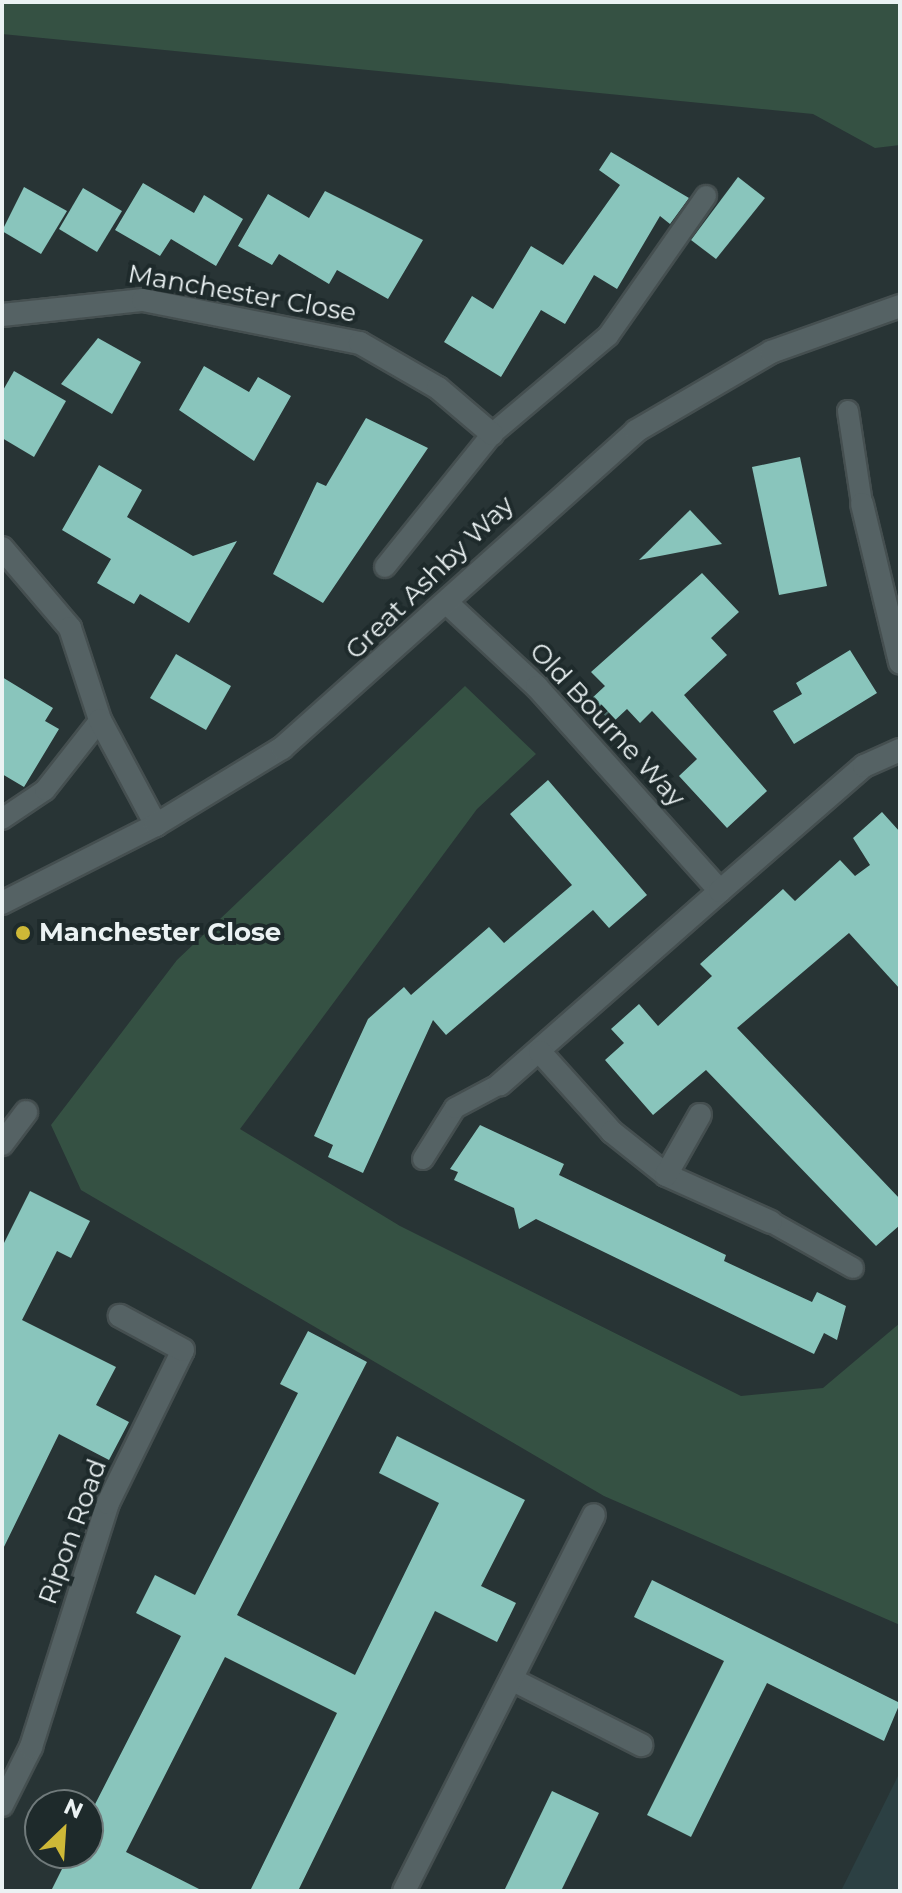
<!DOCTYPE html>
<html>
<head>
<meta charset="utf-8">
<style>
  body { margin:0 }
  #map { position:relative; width:902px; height:1893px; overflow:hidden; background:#283435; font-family:Montserrat,sans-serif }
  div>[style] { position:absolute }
  .built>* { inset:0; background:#2c4043 }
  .green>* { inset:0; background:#355143 }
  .building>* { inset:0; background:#89c5bc }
  .roads { filter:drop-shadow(2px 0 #454f50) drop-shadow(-2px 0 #454f50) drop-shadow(0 2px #454f50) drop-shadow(0 -2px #454f50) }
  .service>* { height:20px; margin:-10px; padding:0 10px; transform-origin:10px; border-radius:10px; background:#556264 }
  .minor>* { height:22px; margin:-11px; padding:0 11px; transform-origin:11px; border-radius:11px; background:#556264 }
  .tertiary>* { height:22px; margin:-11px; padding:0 11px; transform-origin:11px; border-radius:11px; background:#556264 }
  .dots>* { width:22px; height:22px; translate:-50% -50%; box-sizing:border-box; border:4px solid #1e2a2b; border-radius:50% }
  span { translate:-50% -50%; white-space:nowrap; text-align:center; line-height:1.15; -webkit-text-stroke:8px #1e2a2b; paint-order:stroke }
  .street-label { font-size:26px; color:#ebf2f3 }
  .poi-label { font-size:26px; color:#ebf2f3; font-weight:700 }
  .left { translate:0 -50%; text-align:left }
  .frame { position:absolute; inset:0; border:4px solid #ebf2f3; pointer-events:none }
  .north { position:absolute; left:24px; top:1789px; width:80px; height:80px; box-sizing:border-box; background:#1e2a2b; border:2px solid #707a7b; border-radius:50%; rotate:25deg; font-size:22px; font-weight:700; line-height:32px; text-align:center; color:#ebf2f3 }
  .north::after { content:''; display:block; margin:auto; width:28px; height:36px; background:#ceb837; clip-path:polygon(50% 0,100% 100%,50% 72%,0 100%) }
</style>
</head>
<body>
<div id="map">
  <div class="built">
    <div style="clip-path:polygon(900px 1772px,900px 1891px,841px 1891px)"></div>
  </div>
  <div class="green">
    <div style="clip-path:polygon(2px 2px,900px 2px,900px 145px,875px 148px,813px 114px,2px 34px)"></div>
    <div style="clip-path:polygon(465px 686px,536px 754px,477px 809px,240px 1129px,400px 1226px,741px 1396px,823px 1388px,900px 1323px,900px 1625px,604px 1496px,81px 1190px,51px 1125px,177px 960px)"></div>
  </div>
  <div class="building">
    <div style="clip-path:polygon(611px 152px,689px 198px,670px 224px,660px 216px,617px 289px,594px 275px,565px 324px,541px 310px,501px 377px,444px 342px,472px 296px,493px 309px,531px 246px,563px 265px,620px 185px,599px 170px)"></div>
    <div style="clip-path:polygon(738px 177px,765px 198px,716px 259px,691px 240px)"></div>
    <div style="clip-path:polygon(143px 183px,194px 213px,204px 195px,243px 219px,216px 266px,171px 239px,160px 256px,115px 230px)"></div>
    <div style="clip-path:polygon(24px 187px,67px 211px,41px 254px,2px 231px)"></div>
    <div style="clip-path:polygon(83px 188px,122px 211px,97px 252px,59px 229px)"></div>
    <div style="clip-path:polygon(325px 191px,423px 240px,388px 299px,337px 270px,329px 284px,279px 254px,272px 265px,238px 246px,268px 194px,309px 218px)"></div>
    <div style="clip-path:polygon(98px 338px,141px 362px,112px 414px,61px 384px)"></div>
    <div style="clip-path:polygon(204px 366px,249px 392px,258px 377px,291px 396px,254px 461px,179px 410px)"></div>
    <div style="clip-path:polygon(14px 371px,66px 401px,34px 457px,2px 438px,2px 392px)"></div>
    <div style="clip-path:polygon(366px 418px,428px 448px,323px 603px,273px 574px,317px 482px,326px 486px)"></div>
    <div style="clip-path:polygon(800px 457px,827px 586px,779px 595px,752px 467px)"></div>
    <div style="clip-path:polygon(99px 465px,142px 490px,127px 517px,193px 556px,237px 541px,189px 623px,140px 594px,134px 604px,97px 583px,111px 559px,62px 530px)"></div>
    <div style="clip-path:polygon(690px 510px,722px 544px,639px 560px)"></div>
    <div style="clip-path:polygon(702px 573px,739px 612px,711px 638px,727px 655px,684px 695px,767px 791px,727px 828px,679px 776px,697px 759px,652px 711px,640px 723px,627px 709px,612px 723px,590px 700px,605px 686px,591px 672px)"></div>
    <div style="clip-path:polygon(850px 650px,877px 693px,794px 744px,773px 711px,802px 694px,796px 683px)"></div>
    <div style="clip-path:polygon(176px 654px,231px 686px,206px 730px,150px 698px)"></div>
    <div style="clip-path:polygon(2px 677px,53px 708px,45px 721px,59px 729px,24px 787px,2px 774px)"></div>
    <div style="clip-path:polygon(548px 780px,647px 895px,609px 928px,593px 910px,446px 1035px,433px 1020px,363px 1173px,328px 1157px,333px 1145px,314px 1136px,368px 1019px,404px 987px,411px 995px,489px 927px,504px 943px,572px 885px,510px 814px)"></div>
    <div style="clip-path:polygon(882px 812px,900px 832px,900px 989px,849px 933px,737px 1028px,900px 1199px,900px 1225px,876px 1246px,706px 1070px,653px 1115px,605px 1060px,624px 1043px,611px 1029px,639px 1004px,658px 1026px,712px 976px,700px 964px,783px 889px,795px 901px,840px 860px,855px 876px,870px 865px,853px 838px)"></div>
    <div style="clip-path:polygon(480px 1125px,564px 1164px,559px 1175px,726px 1255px,724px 1261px,812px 1302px,817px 1292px,846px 1306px,837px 1340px,824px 1333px,814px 1354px,536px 1219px,519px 1229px,514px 1208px,454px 1180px,458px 1172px,450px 1169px)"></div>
    <div style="clip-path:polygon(30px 1191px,90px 1221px,71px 1258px,57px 1251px,22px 1320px,116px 1367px,96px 1405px,129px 1422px,109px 1460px,59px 1434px,2px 1551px,2px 1247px)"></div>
    <div style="clip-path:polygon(308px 1331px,367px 1362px,237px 1615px,355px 1675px,439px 1503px,379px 1473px,397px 1436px,525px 1500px,481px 1586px,516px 1603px,497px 1642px,435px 1611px,298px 1891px,250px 1891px,337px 1713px,225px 1657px,126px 1852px,203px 1891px,51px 1891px,70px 1853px,88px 1853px,88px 1818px,181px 1636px,136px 1613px,155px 1575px,195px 1595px,298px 1393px,280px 1384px)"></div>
    <div style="clip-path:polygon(652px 1580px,900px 1703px,884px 1741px,767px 1683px,691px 1837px,647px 1815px,724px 1661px,634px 1617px)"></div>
    <div style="clip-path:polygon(552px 1791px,599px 1813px,561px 1891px,504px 1891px)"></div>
  </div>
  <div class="roads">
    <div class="service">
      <div style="left:848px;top:411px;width:94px;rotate:81.4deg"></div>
      <div style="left:385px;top:567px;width:171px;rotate:-51.2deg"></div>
      <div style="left:492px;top:434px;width:152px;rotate:-40.2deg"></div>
      <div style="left:608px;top:336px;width:171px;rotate:-55deg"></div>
      <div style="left:2px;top:819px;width:52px;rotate:-34deg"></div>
      <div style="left:45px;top:790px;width:89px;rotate:-51.8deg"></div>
      <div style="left:423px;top:1159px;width:60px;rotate:-57.9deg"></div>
      <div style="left:455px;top:1108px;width:51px;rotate:-28.1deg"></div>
      <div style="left:771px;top:1222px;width:94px;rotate:29.3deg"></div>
    </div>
    <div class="minor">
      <div style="left:2px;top:315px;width:142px;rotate:-6.1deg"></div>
      <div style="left:143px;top:300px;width:221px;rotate:11.2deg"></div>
      <div style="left:360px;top:343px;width:90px;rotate:30deg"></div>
      <div style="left:438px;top:388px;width:71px;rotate:40.4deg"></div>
      <div style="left:862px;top:504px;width:163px;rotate:76.5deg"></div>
      <div style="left:2px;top:548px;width:105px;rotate:49.6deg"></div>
      <div style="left:70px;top:628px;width:97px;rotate:71.9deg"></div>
      <div style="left:100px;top:720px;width:119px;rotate:61.9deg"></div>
      <div style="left:447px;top:603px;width:123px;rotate:43deg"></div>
      <div style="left:537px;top:687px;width:274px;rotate:48.1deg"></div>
      <div style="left:720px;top:891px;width:293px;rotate:138.7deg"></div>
      <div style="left:720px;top:891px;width:191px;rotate:-41deg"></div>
      <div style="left:864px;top:766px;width:39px;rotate:-24deg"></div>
      <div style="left:540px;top:1052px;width:108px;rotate:48deg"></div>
      <div style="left:612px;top:1132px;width:69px;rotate:38.5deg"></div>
      <div style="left:666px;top:1175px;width:115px;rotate:24.1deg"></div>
      <div style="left:2px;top:1144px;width:40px;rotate:-53deg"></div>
      <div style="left:666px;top:1175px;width:69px;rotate:-60.5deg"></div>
      <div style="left:513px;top:1680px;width:144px;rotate:26.9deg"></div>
      <div style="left:2px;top:1805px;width:65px;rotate:-63.4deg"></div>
      <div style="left:31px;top:1747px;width:256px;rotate:-72.5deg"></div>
      <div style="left:108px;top:1503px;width:170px;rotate:-63.9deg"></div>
      <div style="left:183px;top:1350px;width:72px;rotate:-151.6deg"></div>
      <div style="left:404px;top:1891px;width:421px;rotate:-63.2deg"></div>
    </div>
    <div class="tertiary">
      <div style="left:2px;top:903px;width:173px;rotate:-26.9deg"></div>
      <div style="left:156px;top:825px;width:148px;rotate:-31.4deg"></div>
      <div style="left:282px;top:748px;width:475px;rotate:-41.8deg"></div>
      <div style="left:636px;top:431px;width:156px;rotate:-30.3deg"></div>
      <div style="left:771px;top:352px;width:137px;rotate:-19.6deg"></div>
    </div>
  </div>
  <div class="dots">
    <div style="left:23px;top:933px;background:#ceb837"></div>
  </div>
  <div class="street-label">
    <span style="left:242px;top:294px;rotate:10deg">Manchester Close</span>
    <span style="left:430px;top:578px;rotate:-44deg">Great Ashby Way</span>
    <span style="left:607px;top:725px;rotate:47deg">Old Bourne Way</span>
    <span style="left:73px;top:1532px;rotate:-70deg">Ripon Road</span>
  </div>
  <div class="poi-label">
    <span class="left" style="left:39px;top:933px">Manchester Close</span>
  </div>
  <div class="frame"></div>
  <div class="north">N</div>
</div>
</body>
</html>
